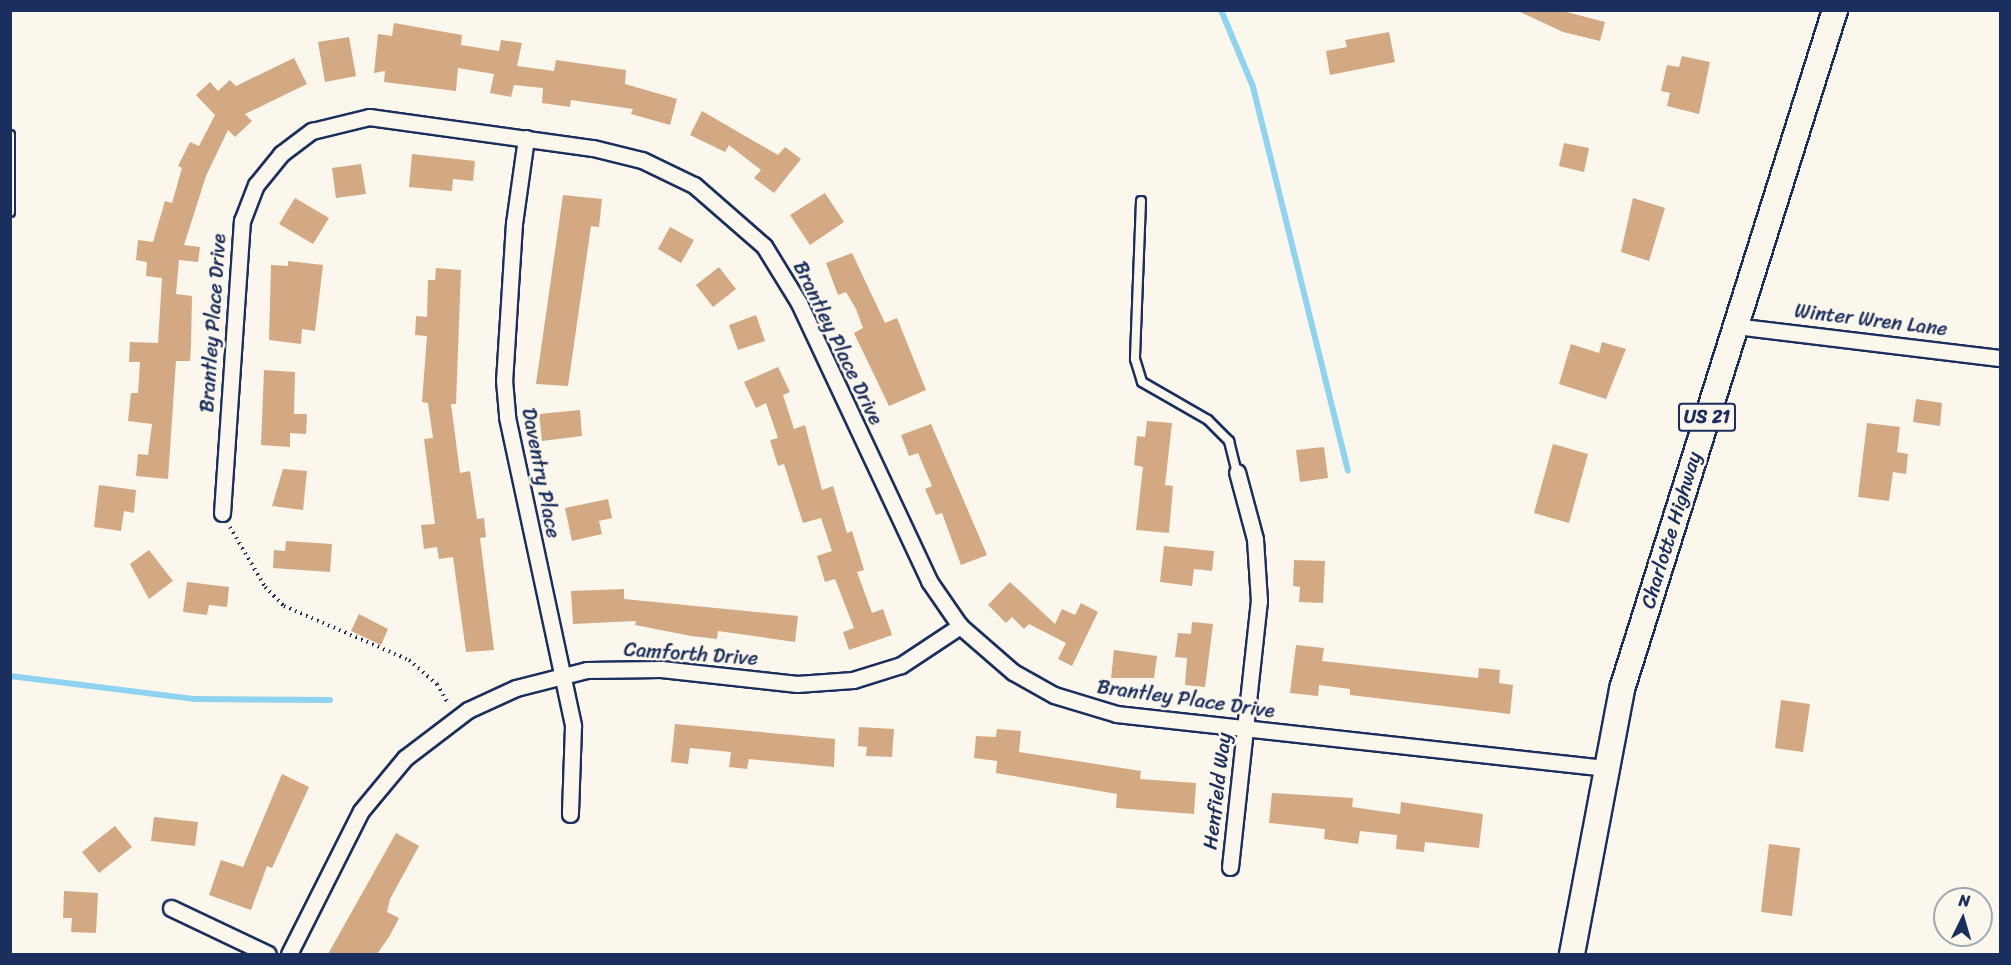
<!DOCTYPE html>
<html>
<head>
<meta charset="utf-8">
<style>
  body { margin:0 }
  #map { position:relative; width:2011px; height:965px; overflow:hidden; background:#fbf7ec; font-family:Sriracha,sans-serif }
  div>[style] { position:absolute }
  .stream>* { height:6px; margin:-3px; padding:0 3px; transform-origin:3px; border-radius:3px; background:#8ed3ef }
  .building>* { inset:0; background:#d3a984 }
  .path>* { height:4px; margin-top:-2px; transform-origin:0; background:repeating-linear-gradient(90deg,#1b2f5e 0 1.5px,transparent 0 6px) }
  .roads { filter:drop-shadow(2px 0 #1b2f5e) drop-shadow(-2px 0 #1b2f5e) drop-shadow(0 2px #1b2f5e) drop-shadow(0 -2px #1b2f5e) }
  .service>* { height:8px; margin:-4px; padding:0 4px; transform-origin:4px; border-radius:4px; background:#fbf7ec }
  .minor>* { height:15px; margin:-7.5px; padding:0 7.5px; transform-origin:7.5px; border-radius:7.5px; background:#fbf7ec }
  .primary>* { height:24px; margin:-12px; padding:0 12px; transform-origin:12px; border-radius:12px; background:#fbf7ec }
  span { translate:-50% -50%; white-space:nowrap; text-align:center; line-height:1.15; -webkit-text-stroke:5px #fbf7ec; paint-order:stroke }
  .shield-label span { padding:2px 4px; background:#fbf7ec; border:2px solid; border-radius:4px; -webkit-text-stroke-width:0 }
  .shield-label { font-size:18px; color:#1b2f5e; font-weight:700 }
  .street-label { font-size:20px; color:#1b2f5e }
  .frame { position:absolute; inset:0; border:12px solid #1b2f5e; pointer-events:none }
  .north { position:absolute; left:1933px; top:887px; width:60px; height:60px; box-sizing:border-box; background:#fbf7ec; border:2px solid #a1a7b3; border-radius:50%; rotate:5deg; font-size:16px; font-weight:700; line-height:24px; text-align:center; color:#1b2f5e }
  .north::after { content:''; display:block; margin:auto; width:21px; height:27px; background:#1b2f5e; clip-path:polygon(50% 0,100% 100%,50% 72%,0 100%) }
</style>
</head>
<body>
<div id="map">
  <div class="stream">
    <div style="left:1221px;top:10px;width:83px;rotate:67.4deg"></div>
    <div style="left:1253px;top:87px;width:395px;rotate:76.1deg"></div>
    <div style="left:10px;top:676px;width:185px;rotate:7.1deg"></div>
    <div style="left:194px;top:699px;width:136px;rotate:0.4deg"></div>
  </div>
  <div class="building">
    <div style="clip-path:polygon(1516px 10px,1559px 10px,1605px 22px,1600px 41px,1563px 32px)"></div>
    <div style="clip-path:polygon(394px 23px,462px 35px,461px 45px,499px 51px,501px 40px,522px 43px,517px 66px,554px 71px,556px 60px,626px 70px,625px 84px,677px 99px,670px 125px,631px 114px,633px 109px,571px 100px,570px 107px,542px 103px,543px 88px,514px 85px,511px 97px,490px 93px,494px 74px,458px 68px,456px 91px,384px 82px,385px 71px,374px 73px,378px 34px,392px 36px)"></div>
    <div style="clip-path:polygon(1389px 32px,1395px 62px,1330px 75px,1326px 51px,1347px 47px,1345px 40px)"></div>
    <div style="clip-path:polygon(349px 37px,356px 76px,325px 82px,318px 42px)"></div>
    <div style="clip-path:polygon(1682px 56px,1710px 62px,1699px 114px,1667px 106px,1670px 93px,1661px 91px,1667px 65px,1679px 67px)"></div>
    <div style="clip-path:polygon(294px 58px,307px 84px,245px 114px,252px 121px,235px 137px,228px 130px,206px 176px,184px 245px,200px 247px,198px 262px,179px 260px,176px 294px,192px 296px,191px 345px,190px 361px,176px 361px,168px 479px,136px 476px,138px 454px,148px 455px,152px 424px,128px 421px,131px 393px,138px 393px,140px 362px,129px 362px,130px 342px,158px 343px,162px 278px,146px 276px,147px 262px,136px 260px,138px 240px,153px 242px,165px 201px,172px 203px,182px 168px,178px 166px,190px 142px,199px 146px,215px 115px,196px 95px,210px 82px,218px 91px,230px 80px,236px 86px)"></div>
    <div style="clip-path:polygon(702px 111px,778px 155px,785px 147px,801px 159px,774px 193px,754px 178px,761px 170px,729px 145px,725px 152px,690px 135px)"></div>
    <div style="clip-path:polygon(1564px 143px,1589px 148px,1584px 172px,1559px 166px)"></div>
    <div style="clip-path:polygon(412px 154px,475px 161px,473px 181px,453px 179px,452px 191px,409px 187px)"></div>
    <div style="clip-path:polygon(361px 164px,366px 194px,336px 198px,332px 168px)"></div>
    <div style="clip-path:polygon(825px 193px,844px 222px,810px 245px,790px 215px)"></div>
    <div style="clip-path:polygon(563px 195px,602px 199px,599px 227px,591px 226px,568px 386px,536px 384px)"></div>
    <div style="clip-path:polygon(295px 198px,329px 218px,313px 244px,279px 224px)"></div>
    <div style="clip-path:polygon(1633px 198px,1665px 208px,1649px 261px,1621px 252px)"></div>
    <div style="clip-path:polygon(670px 227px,694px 240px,681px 263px,658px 249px)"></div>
    <div style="clip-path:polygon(852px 253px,885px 323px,897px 318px,926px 390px,889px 406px,854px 333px,863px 328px,856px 309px,846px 292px,838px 295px,826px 263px)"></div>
    <div style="clip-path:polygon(288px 261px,323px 265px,315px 331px,302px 329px,301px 344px,269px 340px,271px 265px,288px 266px)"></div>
    <div style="clip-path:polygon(719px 267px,736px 289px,713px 307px,696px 285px)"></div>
    <div style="clip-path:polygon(436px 268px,461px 270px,456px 404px,451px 404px,460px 473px,470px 471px,477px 519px,484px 518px,486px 537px,480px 538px,494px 650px,466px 652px,453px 557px,439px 559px,437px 547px,424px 549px,421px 525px,435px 524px,424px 439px,433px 438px,428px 403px,422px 402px,427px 336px,415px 335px,416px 316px,427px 317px,428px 280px,435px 280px)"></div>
    <div style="clip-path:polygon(756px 315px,765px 341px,738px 350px,729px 325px)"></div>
    <div style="clip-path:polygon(1602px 342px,1626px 349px,1606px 399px,1559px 384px,1571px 344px,1599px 353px)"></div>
    <div style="clip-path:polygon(778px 367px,790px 392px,783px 395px,794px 429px,805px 425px,822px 490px,833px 486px,847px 533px,852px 531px,864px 570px,857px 572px,872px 613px,883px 609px,892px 635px,849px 650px,843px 632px,854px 628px,835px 579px,825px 582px,817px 556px,832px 551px,821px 518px,803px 523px,784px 464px,778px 466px,770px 440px,778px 438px,766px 403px,756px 408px,744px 382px)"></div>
    <div style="clip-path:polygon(264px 370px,295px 372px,294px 414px,307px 414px,306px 434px,290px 433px,290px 447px,261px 445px)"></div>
    <div style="clip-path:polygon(1916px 399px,1942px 403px,1940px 426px,1913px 422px)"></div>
    <div style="clip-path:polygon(580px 410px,582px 436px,542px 441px,539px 414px)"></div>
    <div style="clip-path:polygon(1147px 421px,1172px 423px,1165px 485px,1173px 486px,1169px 533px,1136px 530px,1143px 467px,1134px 465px,1137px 436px,1145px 437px)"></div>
    <div style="clip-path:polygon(1867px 423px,1900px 427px,1897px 452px,1908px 454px,1906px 474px,1893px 472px,1889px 501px,1858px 497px)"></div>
    <div style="clip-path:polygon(931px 424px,987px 555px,961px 565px,942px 513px,936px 515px,925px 489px,932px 486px,918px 453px,909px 456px,901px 435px)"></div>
    <div style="clip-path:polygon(1553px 444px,1588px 454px,1569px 523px,1534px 513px)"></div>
    <div style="clip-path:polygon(1324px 447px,1328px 478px,1300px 482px,1296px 450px)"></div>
    <div style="clip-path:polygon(283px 469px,307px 471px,303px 510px,272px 506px)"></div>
    <div style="clip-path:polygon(99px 485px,136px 490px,134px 513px,124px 511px,121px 531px,94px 527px)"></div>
    <div style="clip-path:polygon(608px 499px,612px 518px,599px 521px,602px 534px,572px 541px,565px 508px)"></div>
    <div style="clip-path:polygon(286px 541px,332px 544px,330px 572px,273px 568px,274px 550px,285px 551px)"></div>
    <div style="clip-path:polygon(1164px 546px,1214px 551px,1212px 571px,1194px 569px,1192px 586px,1160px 582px)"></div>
    <div style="clip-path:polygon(149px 550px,173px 581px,149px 599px,130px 564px)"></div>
    <div style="clip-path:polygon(1294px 560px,1325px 561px,1323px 603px,1299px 602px,1300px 587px,1293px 586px)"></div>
    <div style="clip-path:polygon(187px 582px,229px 587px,227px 607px,209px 605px,207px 615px,183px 612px)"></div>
    <div style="clip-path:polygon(1010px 582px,1055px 624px,1062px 609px,1075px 615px,1081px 603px,1098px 612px,1072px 666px,1058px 659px,1066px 643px,1029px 624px,1024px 629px,1012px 617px,1006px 623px,988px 605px)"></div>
    <div style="clip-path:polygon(624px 589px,624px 599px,798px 616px,795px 642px,718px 631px,717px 639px,691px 636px,635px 625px,636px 621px,573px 624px,571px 591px)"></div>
    <div style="clip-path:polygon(359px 614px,388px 629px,381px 645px,351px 631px)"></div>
    <div style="clip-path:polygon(1192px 622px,1213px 624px,1205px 687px,1185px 685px,1187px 658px,1175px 657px,1178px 633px,1191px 634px)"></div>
    <div style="clip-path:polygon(1296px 645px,1324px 648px,1322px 661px,1478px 678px,1479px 668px,1500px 670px,1499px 683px,1513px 685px,1510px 714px,1350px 695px,1350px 689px,1319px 685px,1318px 696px,1290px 693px)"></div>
    <div style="clip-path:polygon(1114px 650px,1157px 656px,1154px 678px,1111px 678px)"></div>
    <div style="clip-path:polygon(1781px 700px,1810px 704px,1803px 752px,1775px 748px)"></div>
    <div style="clip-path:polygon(675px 724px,835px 739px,834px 767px,749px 759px,747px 769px,729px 767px,731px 752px,690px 748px,688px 764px,671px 762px)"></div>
    <div style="clip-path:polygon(859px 727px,894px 729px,892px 757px,866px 756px,867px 747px,858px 746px)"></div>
    <div style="clip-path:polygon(997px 729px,1021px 731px,1019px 752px,1141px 771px,1140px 779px,1196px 783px,1194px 814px,1116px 808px,1117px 794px,996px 773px,997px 761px,974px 758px,976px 736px,996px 737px)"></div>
    <div style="clip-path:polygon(282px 774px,309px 787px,272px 868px,267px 866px,251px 910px,209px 895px,221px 860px,243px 867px)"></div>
    <div style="clip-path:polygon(1272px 793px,1353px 798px,1352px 807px,1400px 814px,1401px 802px,1483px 814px,1479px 848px,1425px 842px,1424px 852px,1396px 849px,1397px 835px,1360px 831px,1358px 844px,1324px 839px,1325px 829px,1269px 823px)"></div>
    <div style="clip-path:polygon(154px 817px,198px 822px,195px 846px,151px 841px)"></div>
    <div style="clip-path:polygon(115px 826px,132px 847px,99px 873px,82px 852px)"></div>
    <div style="clip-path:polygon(396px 833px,419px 846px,390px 899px,387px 912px,399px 918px,389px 937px,377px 954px,328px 954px)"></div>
    <div style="clip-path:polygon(1769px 844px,1800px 848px,1792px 916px,1761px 912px)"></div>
    <div style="clip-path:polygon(64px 891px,98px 893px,96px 933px,71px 932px,72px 918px,63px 918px)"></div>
  </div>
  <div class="path">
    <div style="left:230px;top:527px;width:69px;rotate:59.7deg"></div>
    <div style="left:265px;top:587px;width:27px;rotate:45deg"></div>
    <div style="left:284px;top:606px;width:136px;rotate:23.4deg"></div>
    <div style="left:409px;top:660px;width:37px;rotate:41deg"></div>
    <div style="left:437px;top:684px;width:22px;rotate:60deg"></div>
  </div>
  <div class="roads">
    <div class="service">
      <div style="left:10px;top:135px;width:77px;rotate:90deg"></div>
      <div style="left:1141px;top:201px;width:158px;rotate:92.2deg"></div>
      <div style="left:1135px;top:359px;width:24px;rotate:73deg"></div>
      <div style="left:1142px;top:382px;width:76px;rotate:29.9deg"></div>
      <div style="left:1208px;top:420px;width:30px;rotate:45deg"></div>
      <div style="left:1229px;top:441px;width:32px;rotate:76deg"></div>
    </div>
    <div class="minor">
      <div style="left:526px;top:138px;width:86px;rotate:98deg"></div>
      <div style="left:514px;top:223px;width:157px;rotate:93.6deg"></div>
      <div style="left:504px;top:380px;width:37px;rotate:85deg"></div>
      <div style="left:507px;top:417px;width:316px;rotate:77.9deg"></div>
      <div style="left:573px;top:726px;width:88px;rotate:92deg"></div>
      <div style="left:1735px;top:326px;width:267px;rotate:6.9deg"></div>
      <div style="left:222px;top:513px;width:293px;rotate:-86.1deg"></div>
      <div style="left:242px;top:221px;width:39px;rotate:-69deg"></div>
      <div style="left:256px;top:185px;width:40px;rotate:-51deg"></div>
      <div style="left:281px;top:154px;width:39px;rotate:-37deg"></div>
      <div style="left:312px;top:131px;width:59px;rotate:-13.8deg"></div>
      <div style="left:369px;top:117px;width:226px;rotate:7.9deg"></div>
      <div style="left:593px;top:148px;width:50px;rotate:13.8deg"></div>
      <div style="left:642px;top:160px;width:58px;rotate:25.7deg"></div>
      <div style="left:694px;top:185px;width:93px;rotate:41.1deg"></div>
      <div style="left:764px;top:246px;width:67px;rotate:58.4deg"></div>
      <div style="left:799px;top:303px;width:307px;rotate:64.9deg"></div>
      <div style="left:929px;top:581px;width:55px;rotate:55.4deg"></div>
      <div style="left:960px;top:626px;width:70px;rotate:41deg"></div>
      <div style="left:1013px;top:672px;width:47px;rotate:29.3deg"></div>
      <div style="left:1054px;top:695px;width:66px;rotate:16.8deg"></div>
      <div style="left:1117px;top:714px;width:490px;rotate:6.3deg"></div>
      <div style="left:1230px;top:867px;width:268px;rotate:-83.8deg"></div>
      <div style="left:1259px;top:601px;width:62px;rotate:-93.7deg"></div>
      <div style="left:1255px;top:539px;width:69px;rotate:-105deg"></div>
      <div style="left:171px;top:908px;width:107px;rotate:25.4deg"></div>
      <div style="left:289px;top:954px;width:160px;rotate:-63.3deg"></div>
      <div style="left:361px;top:811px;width:69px;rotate:-50.3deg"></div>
      <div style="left:405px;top:758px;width:79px;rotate:-37.3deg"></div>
      <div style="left:468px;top:710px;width:53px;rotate:-24.6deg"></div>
      <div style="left:516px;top:688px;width:73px;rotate:-14.2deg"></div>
      <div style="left:587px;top:670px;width:74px;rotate:-0.8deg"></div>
      <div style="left:661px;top:669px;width:137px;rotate:6.3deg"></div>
      <div style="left:797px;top:684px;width:56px;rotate:-4.1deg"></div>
      <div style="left:853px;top:680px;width:50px;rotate:-17.4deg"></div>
      <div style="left:901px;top:665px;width:71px;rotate:-33.5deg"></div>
    </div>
    <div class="primary">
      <div style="left:1572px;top:954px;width:270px;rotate:-79.3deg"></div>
      <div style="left:1622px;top:689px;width:712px;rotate:-72.58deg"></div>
    </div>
  </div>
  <div class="shield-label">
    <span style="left:1707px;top:417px">US 21</span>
  </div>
  <div class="street-label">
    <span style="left:1871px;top:320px;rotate:7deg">Winter Wren Lane</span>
    <span style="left:213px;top:323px;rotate:-86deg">Brantley Place Drive</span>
    <span style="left:838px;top:343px;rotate:64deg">Brantley Place Drive</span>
    <span style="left:541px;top:473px;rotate:79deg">Daventry Place</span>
    <span style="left:1671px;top:530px;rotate:-73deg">Charlotte Highway</span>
    <span style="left:691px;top:654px;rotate:4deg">Camforth Drive</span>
    <span style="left:1186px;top:699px;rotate:8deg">Brantley Place Drive</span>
    <span style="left:1217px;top:791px;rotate:-83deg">Henfield Way</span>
  </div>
  <div class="frame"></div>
  <div class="north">N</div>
</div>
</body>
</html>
